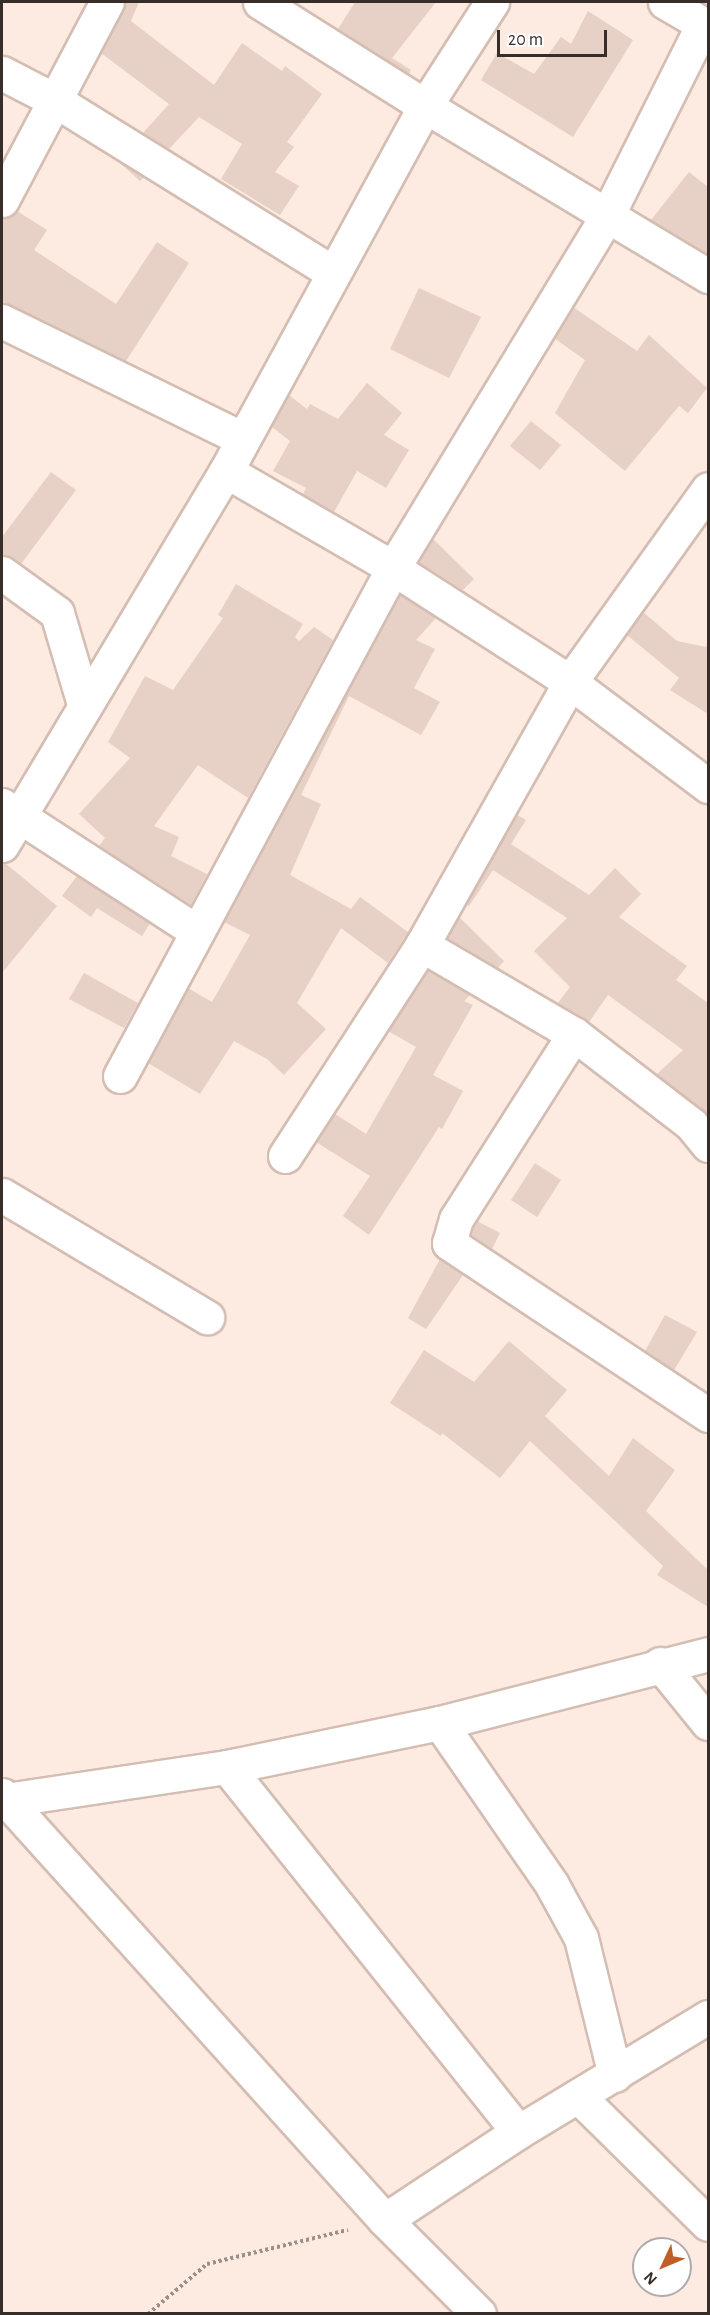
<!DOCTYPE html>
<html>
<head>
<meta charset="utf-8">
<style>
  body { margin:0 }
  #map { position:relative; width:710px; height:2315px; overflow:hidden; background:#fdeae1; font-family:"Alegreya Sans",sans-serif }
  div>[style] { position:absolute }
  .building>* { inset:0; background:#e7d0c5 }
  .path>* { height:4px; margin-top:-2px; transform-origin:0; background:repeating-linear-gradient(90deg,#9d8f88 0 3px,transparent 0 6px) }
  .roads { filter:drop-shadow(2px 0 #d4bdb2) drop-shadow(-2px 0 #d4bdb2) drop-shadow(0 2px #d4bdb2) drop-shadow(0 -2px #d4bdb2) }
  .street>* { height:33px; margin:-16.5px; padding:0 16.5px; transform-origin:16.5px; border-radius:16.5px; background:#fff }
  span { translate:-50% -50%; white-space:nowrap; text-align:center; line-height:1.15; -webkit-text-stroke:4.5px #fff; paint-order:stroke }
  .frame { position:absolute; inset:0; border:3px solid #372e2a; pointer-events:none }
  .north { position:absolute; left:632px; top:2237px; width:60px; height:60px; box-sizing:border-box; background:#fff; border:2px solid #afabaa; border-radius:50%; rotate:226deg; font-size:16px; font-weight:700; line-height:24px; text-align:center; color:#372e2a }
  .north::after { content:''; display:block; margin:auto; width:21px; height:27px; background:#c15e25; clip-path:polygon(50% 0,100% 100%,50% 72%,0 100%) }
  .scale { position:absolute; left:497px; top:30px; width:110px; height:27px; box-sizing:border-box; border:3px solid #372e2a; border-top:0; padding-left:8px; font-size:18px; line-height:21px; white-space:nowrap; color:#372e2a; -webkit-text-stroke:4px #fff; paint-order:stroke }
</style>
</head>
<body>
<div id="map">
  <div class="building">
    <div style="clip-path:polygon(126px 2px,139px 2px,131px 21px,214px 85px,242px 43px,282px 71px,285px 66px,322px 94px,287px 142px,294px 147px,275px 172px,299px 186px,280px 215px,221px 179px,242px 144px,199px 117px,169px 149px,143px 133px,169px 104px,101px 53px)"></div>
    <div style="clip-path:polygon(355px 2px,436px 2px,392px 58px,411px 70px,409px 74px,338px 29px)"></div>
    <div style="clip-path:polygon(588px 11px,633px 40px,573px 137px,481px 80px,497px 53px,534px 74px,561px 37px,571px 44px)"></div>
    <div style="clip-path:polygon(120px 163px,144px 177px,140px 181px)"></div>
    <div style="clip-path:polygon(689px 172px,708px 187px,708px 254px,651px 220px)"></div>
    <div style="clip-path:polygon(17px 211px,47px 230px,34px 250px,116px 304px,157px 242px,189px 263px,126px 361px,2px 301px,2px 219px)"></div>
    <div style="clip-path:polygon(419px 288px,481px 317px,449px 378px,390px 349px)"></div>
    <div style="clip-path:polygon(573px 307px,637px 351px,649px 335px,707px 388px,688px 413px,679px 406px,625px 471px,555px 413px,585px 360px,554px 338px)"></div>
    <div style="clip-path:polygon(367px 383px,402px 413px,384px 435px,409px 450px,386px 488px,357px 471px,334px 512px,303px 494px,306px 488px,273px 471px,290px 441px,272px 427px,289px 395px,307px 409px,310px 404px,338px 419px)"></div>
    <div style="clip-path:polygon(531px 421px,561px 445px,540px 470px,510px 446px)"></div>
    <div style="clip-path:polygon(51px 472px,76px 490px,21px 564px,2px 555px,2px 537px)"></div>
    <div style="clip-path:polygon(433px 539px,474px 579px,463px 590px,418px 562px)"></div>
    <div style="clip-path:polygon(236px 584px,303px 624px,295px 637px,299px 641px,314px 627px,333px 640px,248px 798px,198px 765px,154px 826px,179px 837px,171px 856px,207px 874px,191px 905px,99px 846px,105px 838px,79px 814px,130px 758px,108px 742px,145px 676px,173px 690px,223px 618px,218px 615px)"></div>
    <div style="clip-path:polygon(400px 595px,436px 618px,416px 640px,435px 649px,414px 688px,440px 702px,421px 735px,349px 696px,301px 795px,321px 804px,290px 875px,351px 909px,360px 897px,408px 932px,388px 963px,341px 928px,297px 1003px,326px 1029px,284px 1075px,267px 1059px,234px 1041px,200px 1094px,148px 1063px,188px 988px,212px 1002px,250px 935px,224px 922px)"></div>
    <div style="clip-path:polygon(643px 612px,677px 641px,706px 647px,708px 643px,708px 714px,670px 690px,679px 678px,627px 635px)"></div>
    <div style="clip-path:polygon(517px 815px,526px 820px,511px 844px,589px 895px,615px 868px,641px 894px,619px 917px,687px 966px,676px 980px,708px 1003px,708px 1116px,657px 1074px,683px 1050px,608px 995px,589px 1022px,558px 1003px,570px 987px,534px 951px,567px 918px,493px 870px,469px 906px,466px 904px)"></div>
    <div style="clip-path:polygon(5px 863px,57px 906px,2px 973px,2px 864px)"></div>
    <div style="clip-path:polygon(77px 876px,150px 923px,142px 936px,97px 908px,91px 917px,62px 896px)"></div>
    <div style="clip-path:polygon(459px 917px,504px 961px,498px 968px,447px 938px)"></div>
    <div style="clip-path:polygon(428px 970px,470px 995px,464px 1001px,473px 1005px,433px 1075px,463px 1091px,442px 1129px,439px 1127px,369px 1235px,343px 1216px,370px 1176px,316px 1142px,335px 1114px,366px 1134px,416px 1047px,388px 1031px)"></div>
    <div style="clip-path:polygon(84px 973px,138px 1003px,124px 1028px,69px 999px)"></div>
    <div style="clip-path:polygon(535px 1163px,561px 1180px,537px 1217px,511px 1200px)"></div>
    <div style="clip-path:polygon(477px 1221px,500px 1233px,492px 1249px,471px 1235px)"></div>
    <div style="clip-path:polygon(440px 1259px,463px 1275px,426px 1329px,408px 1318px)"></div>
    <div style="clip-path:polygon(665px 1315px,697px 1332px,674px 1370px,645px 1351px)"></div>
    <div style="clip-path:polygon(509px 1341px,567px 1390px,545px 1416px,609px 1476px,633px 1438px,675px 1470px,646px 1511px,708px 1570px,708px 1607px,657px 1575px,663px 1566px,530px 1441px,500px 1478px,442px 1433px,441px 1436px,390px 1403px,424px 1350px,474px 1382px)"></div>
  </div>
  <div class="path">
    <div style="left:148px;top:2314px;width:77px;rotate:-40.3deg"></div>
    <div style="left:207px;top:2264px;width:145px;rotate:-13.6deg"></div>
  </div>
  <div class="roads">
    <div class="street">
      <div style="left:260px;top:2px;width:195px;rotate:32.2deg"></div>
      <div style="left:425px;top:106px;width:330px;rotate:31deg"></div>
      <div style="left:665px;top:2px;width:50px;rotate:30.2deg"></div>
      <div style="left:2px;top:73px;width:61px;rotate:27.4deg"></div>
      <div style="left:56px;top:101px;width:325px;rotate:31.8deg"></div>
      <div style="left:2px;top:200px;width:224px;rotate:-62.1deg"></div>
      <div style="left:2px;top:321px;width:268px;rotate:26.1deg"></div>
      <div style="left:226px;top:471px;width:193px;rotate:30.1deg"></div>
      <div style="left:393px;top:568px;width:211px;rotate:32.8deg"></div>
      <div style="left:570px;top:682px;width:173px;rotate:37deg"></div>
      <div style="left:2px;top:573px;width:68px;rotate:36deg"></div>
      <div style="left:57px;top:613px;width:95px;rotate:73.5deg"></div>
      <div style="left:2px;top:805px;width:231px;rotate:33deg"></div>
      <div style="left:2px;top:845px;width:436px;rotate:-59.1deg"></div>
      <div style="left:226px;top:471px;width:416px;rotate:-61.4deg"></div>
      <div style="left:425px;top:106px;width:124px;rotate:-57.2deg"></div>
      <div style="left:422px;top:945px;width:176px;rotate:30.4deg"></div>
      <div style="left:574px;top:1034px;width:148px;rotate:37.6deg"></div>
      <div style="left:691px;top:1124px;width:27px;rotate:51deg"></div>
      <div style="left:574px;top:1034px;width:219px;rotate:122.5deg"></div>
      <div style="left:456px;top:1219px;width:25px;rotate:106deg"></div>
      <div style="left:449px;top:1243px;width:311px;rotate:33.6deg"></div>
      <div style="left:120px;top:1076px;width:577px;rotate:-61.75deg"></div>
      <div style="left:393px;top:568px;width:414px;rotate:-58.7deg"></div>
      <div style="left:608px;top:214px;width:212px;rotate:-63.4deg"></div>
      <div style="left:285px;top:1156px;width:252px;rotate:-57deg"></div>
      <div style="left:422px;top:945px;width:302px;rotate:-60.6deg"></div>
      <div style="left:570px;top:682px;width:237px;rotate:-54.4deg"></div>
      <div style="left:2px;top:1195px;width:239px;rotate:30.8deg"></div>
      <div style="left:660px;top:1664px;width:76px;rotate:50.9deg"></div>
      <div style="left:440px;top:1723px;width:197px;rotate:55.3deg"></div>
      <div style="left:552px;top:1885px;width:60px;rotate:61.3deg"></div>
      <div style="left:581px;top:1938px;width:141px;rotate:76.1deg"></div>
      <div style="left:227px;top:1767px;width:467px;rotate:51.4deg"></div>
      <div style="left:2px;top:1795px;width:572px;rotate:47.98deg"></div>
      <div style="left:385px;top:2220px;width:133px;rotate:45deg"></div>
      <div style="left:6px;top:1800px;width:223px;rotate:-8.5deg"></div>
      <div style="left:227px;top:1767px;width:217px;rotate:-11.7deg"></div>
      <div style="left:440px;top:1723px;width:277px;rotate:-14.4deg"></div>
      <div style="left:578px;top:2096px;width:182px;rotate:44.6deg"></div>
      <div style="left:385px;top:2220px;width:159px;rotate:-33.5deg"></div>
      <div style="left:518px;top:2132px;width:222px;rotate:-31.2deg"></div>
    </div>
  </div>
  <div class="frame"></div>
  <div class="north">N</div>
  <div class="scale">20 m</div>
</div>
</body>
</html>
